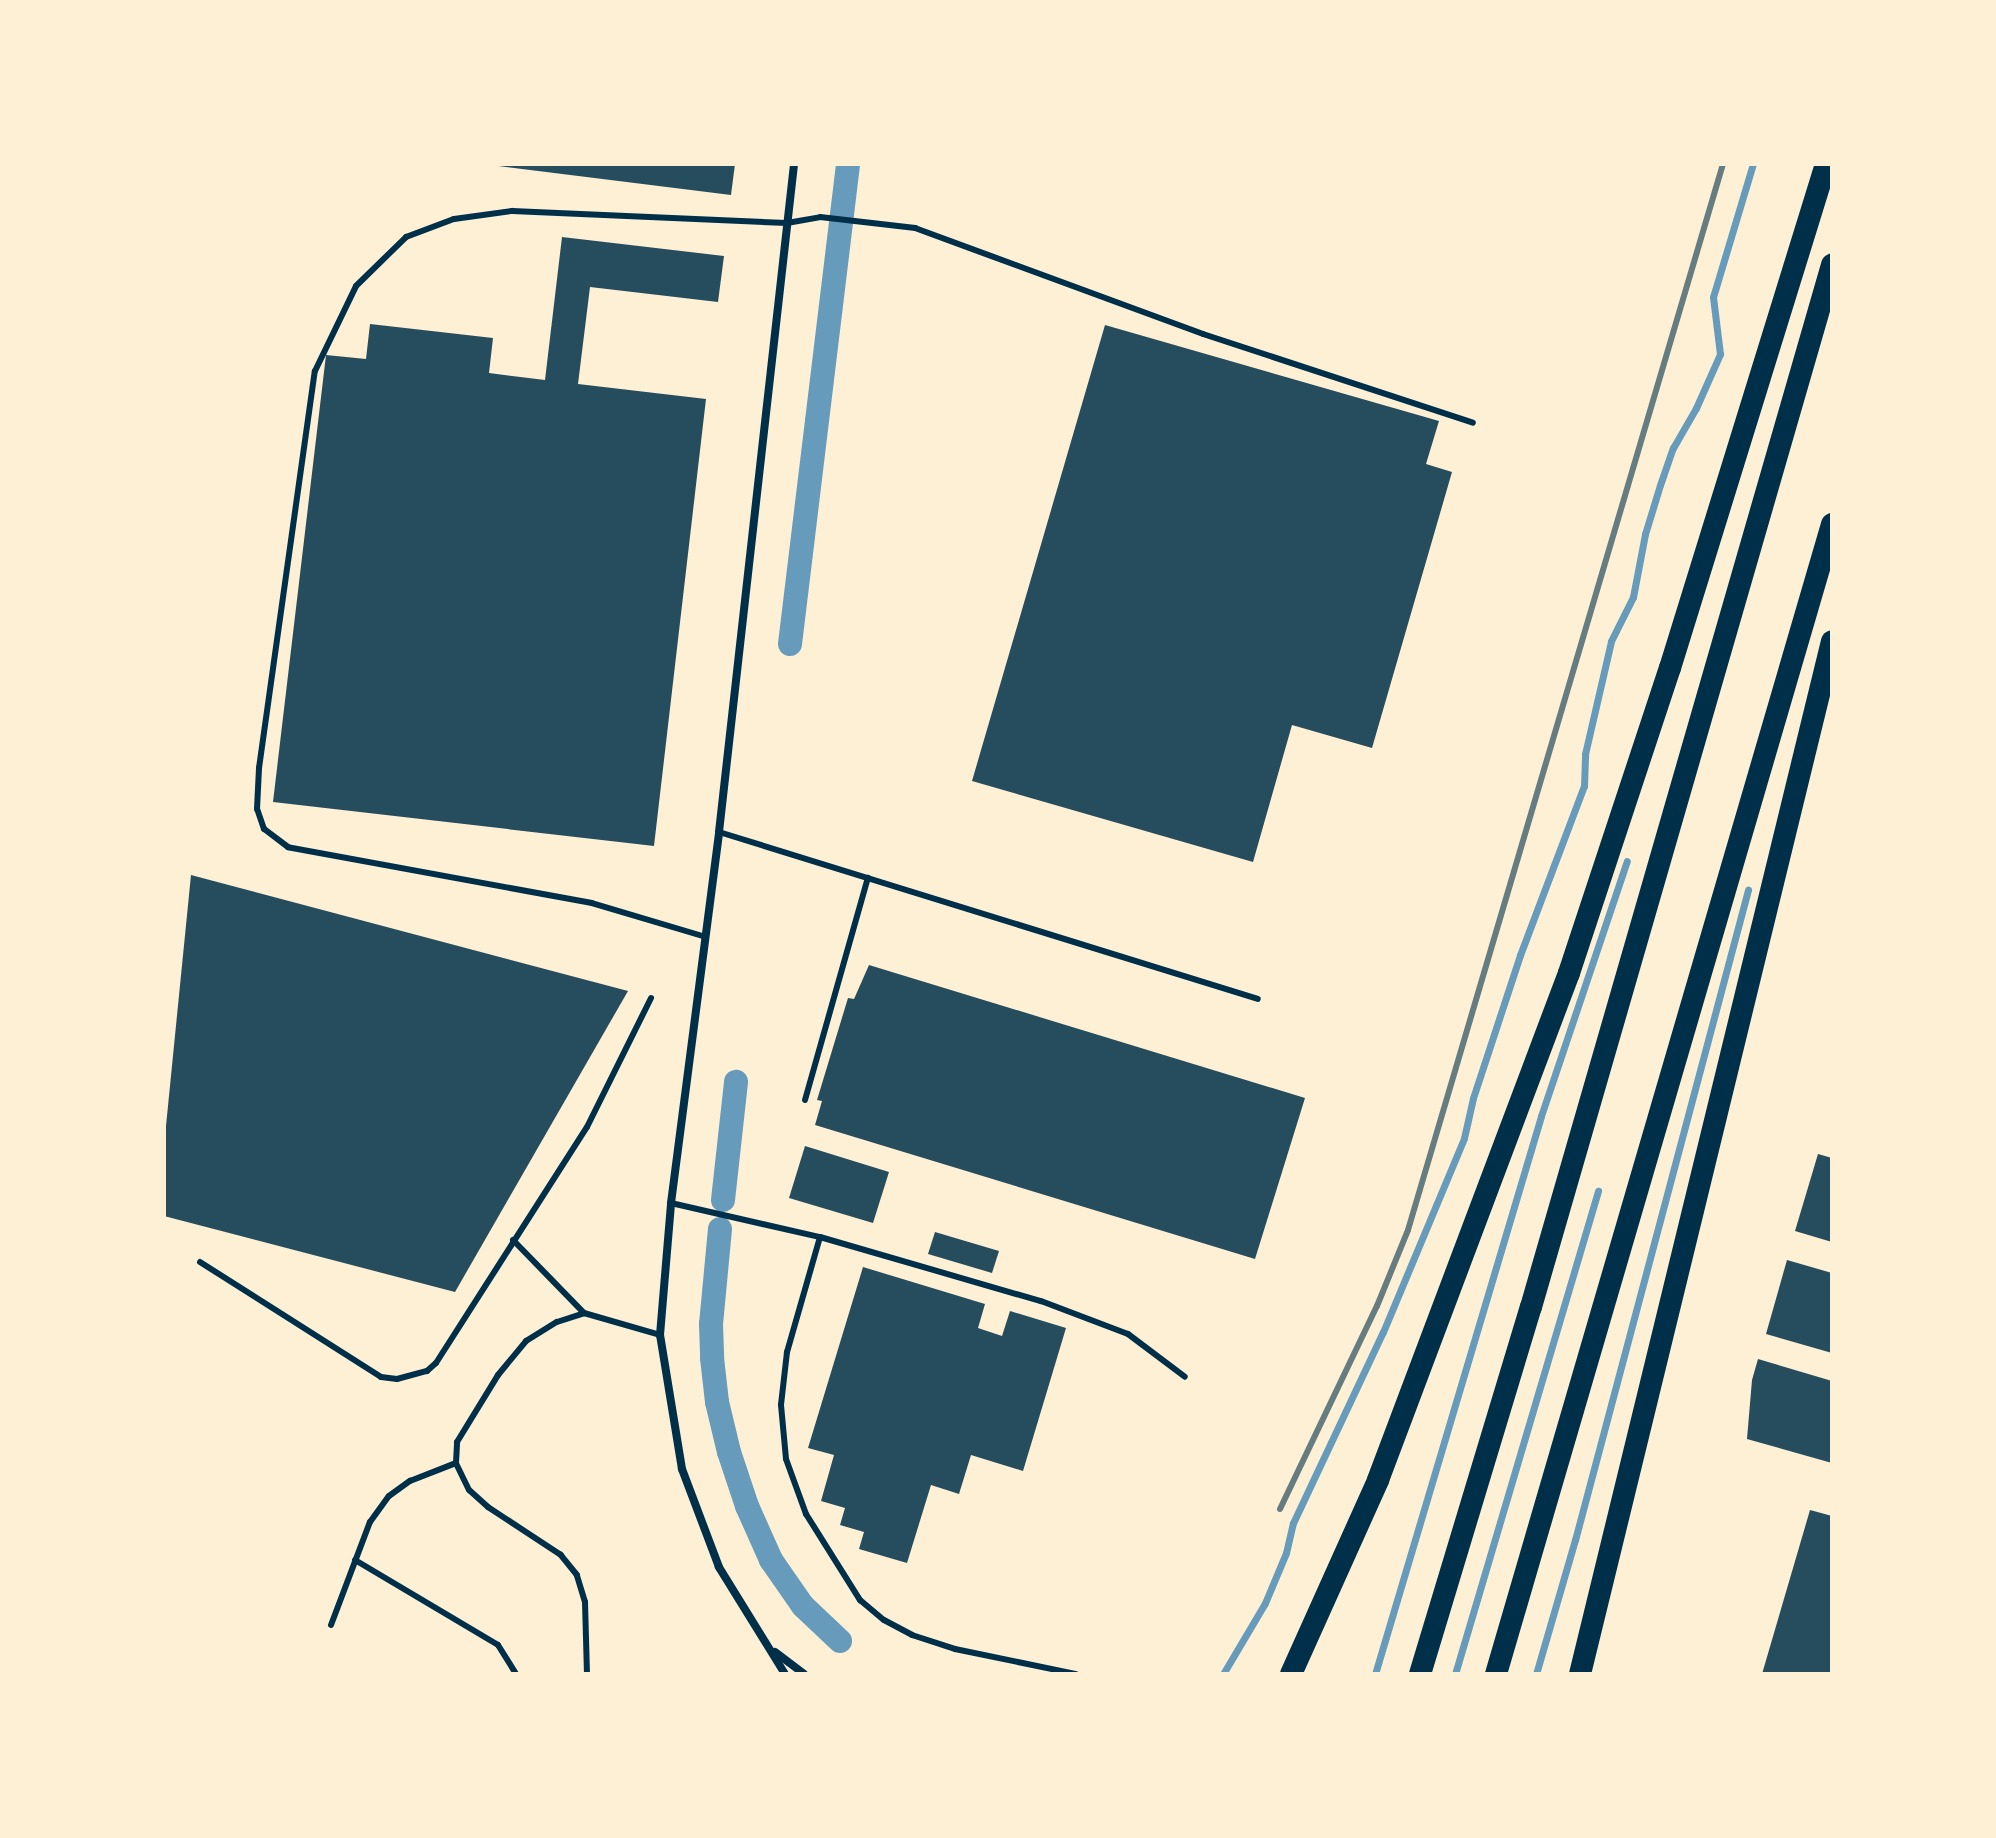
<!DOCTYPE html>
<html>
<head>
<meta charset="utf-8">
<style>
  body { margin:0 }
  #map { position:relative; width:1996px; height:1838px; overflow:hidden; background:#fdf0d5; font-family:Inter,sans-serif }
  div>[style] { position:absolute }
  .stream>* { height:7px; margin:-3.5px; padding:0 3.5px; transform-origin:3.5px; border-radius:3.5px; background:#669bbc }
  .canal>* { height:24px; margin:-12px; padding:0 12px; transform-origin:12px; border-radius:12px; background:#669bbc }
  .building>* { inset:0; background:#264d5e }
  .service>* { height:6px; margin:-3px; padding:0 3px; transform-origin:3px; border-radius:3px; background:#003049 }
  .minor>* { height:8px; margin:-4px; padding:0 4px; transform-origin:4px; border-radius:4px; background:#003049 }
  .motorway>* { height:22px; margin:-11px; padding:0 11px; transform-origin:11px; border-radius:11px; background:#003049 }
  .rail>* { height:6px; margin:-3px; padding:0 3px; transform-origin:3px; border-radius:3px; background:#657d81 }
  span { translate:-50% -50%; white-space:nowrap; text-align:center; line-height:1.15; -webkit-text-stroke:7px #fdf0d5; paint-order:stroke }
  .frame { position:absolute; inset:0; border:166px solid #fdf0d5; pointer-events:none }
</style>
</head>
<body>
<div id="map">
  <div class="stream">
    <div style="left:1223px;top:1674px;width:82px;rotate:-59.4deg"></div>
    <div style="left:1265px;top:1603px;width:54px;rotate:-67.2deg"></div>
    <div style="left:1286px;top:1553px;width:31px;rotate:-77deg"></div>
    <div style="left:1293px;top:1523px;width:211px;rotate:-64.8deg"></div>
    <div style="left:1383px;top:1332px;width:210px;rotate:-67.3deg"></div>
    <div style="left:1464px;top:1138px;width:41px;rotate:-77.3deg"></div>
    <div style="left:1473px;top:1098px;width:151px;rotate:-71.8deg"></div>
    <div style="left:1520px;top:955px;width:181px;rotate:-69.3deg"></div>
    <div style="left:1584px;top:786px;width:32px;rotate:-88deg"></div>
    <div style="left:1585px;top:754px;width:116px;rotate:-77deg"></div>
    <div style="left:1611px;top:641px;width:49px;rotate:-63.4deg"></div>
    <div style="left:1633px;top:597px;width:64px;rotate:-79.2deg"></div>
    <div style="left:1645px;top:534px;width:51px;rotate:-73deg"></div>
    <div style="left:1660px;top:485px;width:39px;rotate:-71deg"></div>
    <div style="left:1673px;top:448px;width:46px;rotate:-60.1deg"></div>
    <div style="left:1696px;top:408px;width:59px;rotate:-66deg"></div>
    <div style="left:1720px;top:354px;width:57px;rotate:-97deg"></div>
    <div style="left:1713px;top:297px;width:139px;rotate:-73.3deg"></div>
    <div style="left:1375px;top:1674px;width:582px;rotate:-73.43deg"></div>
    <div style="left:1541px;top:1116px;width:269px;rotate:-71.4deg"></div>
    <div style="left:1455px;top:1674px;width:504px;rotate:-73.51deg"></div>
    <div style="left:1536px;top:1674px;width:140px;rotate:-73.8deg"></div>
    <div style="left:1575px;top:1540px;width:673px;rotate:-75.1deg"></div>
  </div>
  <div class="canal">
    <div style="left:790px;top:644px;width:483px;rotate:-83.1deg"></div>
    <div style="left:723px;top:1200px;width:119px;rotate:-83.7deg"></div>
    <div style="left:720px;top:1229px;width:95px;rotate:95.4deg"></div>
    <div style="left:711px;top:1324px;width:34px;rotate:88deg"></div>
    <div style="left:712px;top:1358px;width:44px;rotate:83.5deg"></div>
    <div style="left:717px;top:1402px;width:51px;rotate:76.5deg"></div>
    <div style="left:729px;top:1452px;width:57px;rotate:71.6deg"></div>
    <div style="left:747px;top:1506px;width:59px;rotate:66deg"></div>
    <div style="left:771px;top:1560px;width:56px;rotate:55.2deg"></div>
    <div style="left:803px;top:1606px;width:51px;rotate:43.4deg"></div>
  </div>
  <div class="building">
    <div style="clip-path:polygon(483px 164px,735px 164px,731px 195px)"></div>
    <div style="clip-path:polygon(562px 237px,724px 256px,718px 302px,590px 287px,578px 384px,706px 399px,654px 846px,273px 802px,326px 355px,366px 359px,370px 324px,493px 338px,489px 373px,545px 380px)"></div>
    <div style="clip-path:polygon(1105px 325px,1439px 421px,1426px 464px,1452px 472px,1372px 748px,1292px 725px,1253px 862px,972px 781px)"></div>
    <div style="clip-path:polygon(191px 875px,628px 991px,455px 1292px,164px 1216px,164px 1146px)"></div>
    <div style="clip-path:polygon(869px 965px,1305px 1098px,1255px 1259px,815px 1125px,822px 1101px,817px 1100px,848px 998px,854px 999px)"></div>
    <div style="clip-path:polygon(805px 1146px,889px 1172px,873px 1223px,789px 1198px)"></div>
    <div style="clip-path:polygon(1818px 1154px,1832px 1158px,1832px 1242px,1795px 1231px)"></div>
    <div style="clip-path:polygon(935px 1232px,999px 1251px,992px 1273px,928px 1254px)"></div>
    <div style="clip-path:polygon(1787px 1260px,1832px 1273px,1832px 1353px,1766px 1334px)"></div>
    <div style="clip-path:polygon(863px 1267px,985px 1304px,978px 1328px,1002px 1336px,1010px 1311px,1066px 1328px,1023px 1471px,971px 1455px,959px 1494px,931px 1485px,907px 1563px,859px 1549px,864px 1532px,840px 1525px,845px 1508px,821px 1501px,834px 1455px,808px 1448px)"></div>
    <div style="clip-path:polygon(1758px 1359px,1832px 1381px,1832px 1463px,1747px 1439px,1752px 1380px)"></div>
    <div style="clip-path:polygon(1810px 1510px,1832px 1516px,1832px 1674px,1762px 1674px)"></div>
  </div>
  <div class="service">
    <div style="left:719px;top:832px;width:564px;rotate:17.21deg"></div>
    <div style="left:706px;top:937px;width:119px;rotate:-163.4deg"></div>
    <div style="left:592px;top:903px;width:309px;rotate:-169.6deg"></div>
    <div style="left:288px;top:847px;width:30px;rotate:-143deg"></div>
    <div style="left:264px;top:829px;width:21px;rotate:-109deg"></div>
    <div style="left:257px;top:809px;width:41px;rotate:-87.2deg"></div>
    <div style="left:259px;top:768px;width:401px;rotate:-82deg"></div>
    <div style="left:315px;top:371px;width:94px;rotate:-64.2deg"></div>
    <div style="left:356px;top:286px;width:70px;rotate:-44.4deg"></div>
    <div style="left:406px;top:237px;width:51px;rotate:-20.6deg"></div>
    <div style="left:454px;top:219px;width:59px;rotate:-7.9deg"></div>
    <div style="left:512px;top:211px;width:275px;rotate:2.5deg"></div>
    <div style="left:787px;top:223px;width:34px;rotate:-10deg"></div>
    <div style="left:820px;top:217px;width:96px;rotate:6.6deg"></div>
    <div style="left:915px;top:228px;width:307px;rotate:20.2deg"></div>
    <div style="left:1203px;top:334px;width:284px;rotate:18.2deg"></div>
    <div style="left:805px;top:1100px;width:231px;rotate:-74.2deg"></div>
    <div style="left:671px;top:1203px;width:153px;rotate:12.9deg"></div>
    <div style="left:820px;top:1237px;width:230px;rotate:16.2deg"></div>
    <div style="left:1041px;top:1301px;width:93px;rotate:20.8deg"></div>
    <div style="left:1128px;top:1334px;width:71px;rotate:37deg"></div>
    <div style="left:820px;top:1237px;width:120px;rotate:106deg"></div>
    <div style="left:787px;top:1352px;width:53px;rotate:96.5deg"></div>
    <div style="left:781px;top:1405px;width:54px;rotate:84.7deg"></div>
    <div style="left:786px;top:1459px;width:59px;rotate:70deg"></div>
    <div style="left:806px;top:1514px;width:102px;rotate:57.9deg"></div>
    <div style="left:860px;top:1600px;width:31px;rotate:40deg"></div>
    <div style="left:884px;top:1620px;width:32px;rotate:28deg"></div>
    <div style="left:912px;top:1635px;width:45px;rotate:18deg"></div>
    <div style="left:955px;top:1649px;width:124px;rotate:11.7deg"></div>
    <div style="left:513px;top:1240px;width:102px;rotate:45.8deg"></div>
    <div style="left:200px;top:1262px;width:214px;rotate:32.4deg"></div>
    <div style="left:381px;top:1377px;width:16px;rotate:7deg"></div>
    <div style="left:397px;top:1379px;width:31px;rotate:-15deg"></div>
    <div style="left:427px;top:1371px;width:12px;rotate:-42deg"></div>
    <div style="left:436px;top:1363px;width:280px;rotate:-57.4deg"></div>
    <div style="left:587px;top:1127px;width:144px;rotate:-63.6deg"></div>
    <div style="left:355px;top:1560px;width:166px;rotate:30.7deg"></div>
    <div style="left:498px;top:1645px;width:34px;rotate:58deg"></div>
    <div style="left:331px;top:1625px;width:110px;rotate:-69.3deg"></div>
    <div style="left:370px;top:1522px;width:32px;rotate:-54deg"></div>
    <div style="left:389px;top:1496px;width:26px;rotate:-36deg"></div>
    <div style="left:410px;top:1481px;width:49px;rotate:-21.4deg"></div>
    <div style="left:587px;top:1674px;width:72px;rotate:-91.6deg"></div>
    <div style="left:585px;top:1602px;width:28px;rotate:-107deg"></div>
    <div style="left:577px;top:1575px;width:26px;rotate:-129deg"></div>
    <div style="left:561px;top:1555px;width:87px;rotate:-146.7deg"></div>
    <div style="left:488px;top:1507px;width:25px;rotate:-138deg"></div>
    <div style="left:469px;top:1490px;width:30px;rotate:-116deg"></div>
    <div style="left:456px;top:1463px;width:21px;rotate:-87deg"></div>
    <div style="left:457px;top:1442px;width:79px;rotate:-58.5deg"></div>
    <div style="left:498px;top:1375px;width:44px;rotate:-50.5deg"></div>
    <div style="left:526px;top:1341px;width:36px;rotate:-32deg"></div>
    <div style="left:557px;top:1322px;width:28px;rotate:-18deg"></div>
    <div style="left:584px;top:1313px;width:79px;rotate:16.1deg"></div>
  </div>
  <div class="minor">
    <div style="left:775px;top:1652px;width:36px;rotate:37deg"></div>
    <div style="left:785px;top:1674px;width:126px;rotate:-121.7deg"></div>
    <div style="left:719px;top:1567px;width:105px;rotate:-110.7deg"></div>
    <div style="left:682px;top:1469px;width:136px;rotate:-99.3deg"></div>
    <div style="left:660px;top:1335px;width:132px;rotate:-85.2deg"></div>
    <div style="left:671px;top:1203px;width:374px;rotate:-82.6deg"></div>
    <div style="left:719px;top:832px;width:672px;rotate:-83.59deg"></div>
  </div>
  <div class="motorway">
    <div style="left:1291px;top:1674px;width:213px;rotate:-65.8deg"></div>
    <div style="left:1378px;top:1480px;width:542px;rotate:-69.36deg"></div>
    <div style="left:1569px;top:973px;width:321px;rotate:-71.7deg"></div>
    <div style="left:1670px;top:668px;width:528px;rotate:-72.8deg"></div>
    <div style="left:1420px;top:1674px;width:383px;rotate:-73.2deg"></div>
    <div style="left:1531px;top:1307px;width:1085px;rotate:-73.89deg"></div>
    <div style="left:1496px;top:1674px;width:1198px;rotate:-73.71deg"></div>
    <div style="left:1580px;top:1674px;width:1063px;rotate:-76.29deg"></div>
  </div>
  <div class="rail">
    <div style="left:1280px;top:1509px;width:225px;rotate:-64.5deg"></div>
    <div style="left:1377px;top:1306px;width:82px;rotate:-67.8deg"></div>
    <div style="left:1408px;top:1230px;width:1112px;rotate:-73.54deg"></div>
  </div>
  <div class="frame"></div>
</div>
</body>
</html>
